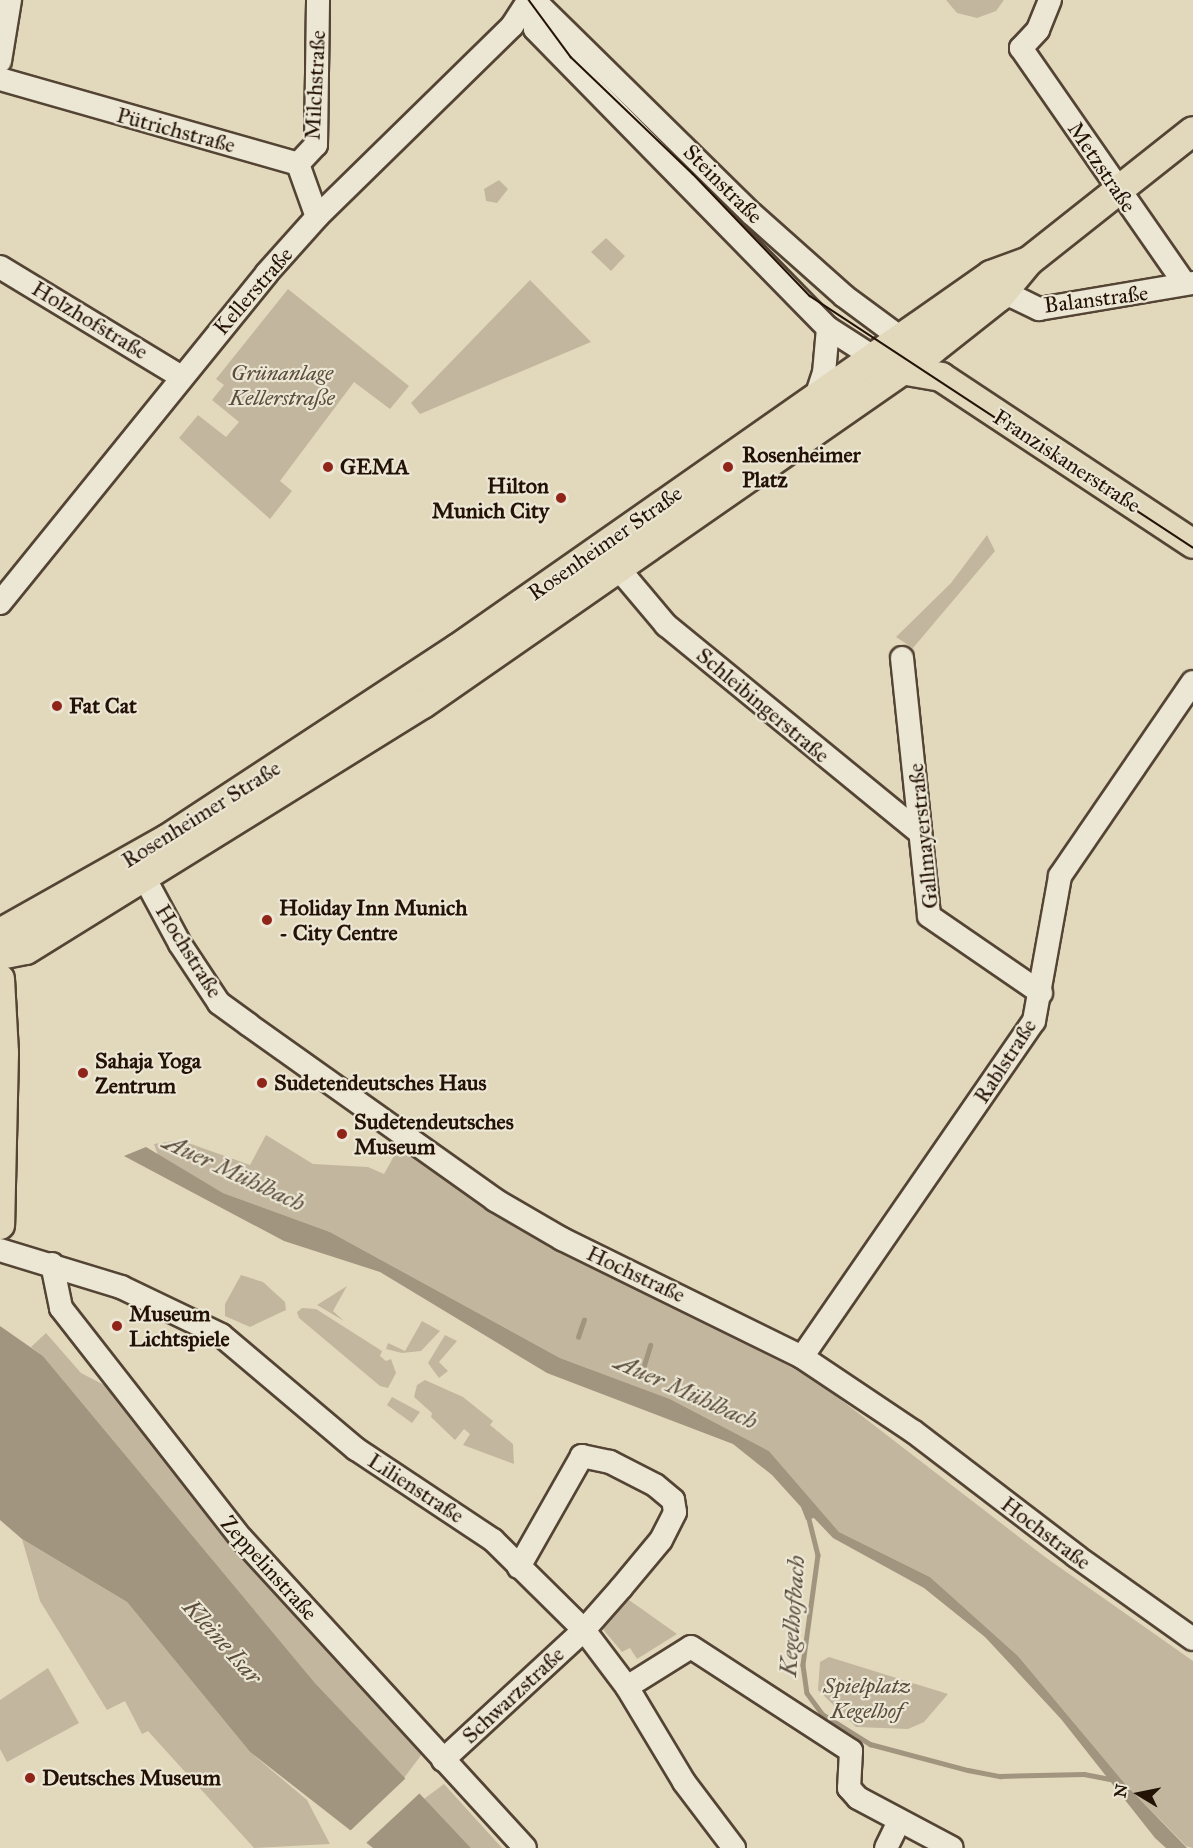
<!DOCTYPE html>
<html>
<head>
<meta charset="utf-8">
<style>
  body { margin:0 }
  #map { position:relative; width:1193px; height:1848px; overflow:hidden; background:#e2d9bd; font-family:"IM FELL Great Primer",serif }
  div>[style] { position:absolute }
  .green>* { inset:0; background:#c2b79e }
  .water>* { inset:0; background:#a1957f }
  .pier>* { inset:0; background:#e2d9bd }
  .stream>* { height:4.5px; margin:-2.25px; padding:0 2.25px; transform-origin:2.25px; border-radius:2.25px; background:#a1957f }
  .roads { filter:drop-shadow(2px 0 #544434) drop-shadow(-2px 0 #544434) drop-shadow(0 2px #544434) drop-shadow(0 -2px #544434) }
  .minor>* { height:22px; margin:-11px; padding:0 11px; transform-origin:11px; border-radius:11px; background:#ece6d4 }
  .major>* { height:28px; margin:-14px; padding:0 14px; transform-origin:14px; border-radius:14px; background:#e2d9bd }
  .tram>* { height:1.5px; margin:-0.75px; padding:0 0.75px; transform-origin:0.75px; border-radius:0.75px; background:#241207 }
  .dots>* { width:16px; height:16px; translate:-50% -50%; box-sizing:border-box; border:3px solid #ece6d4; border-radius:50% }
  span { translate:-50% -50%; white-space:nowrap; text-align:center; line-height:1.15; -webkit-text-stroke:4.5px #ece6d4; paint-order:stroke }
  .street-label { font-size:22px; color:#241207 }
  .park-label { font-size:22px; color:#5b4c3c; font-style:italic }
  .poi-label { font-size:22px; color:#241207; font-weight:700 }
  .left { translate:0 -50%; text-align:left }
  .right { translate:-100% -50%; text-align:right }
  .water-label { font-size:24px; color:#5c4d3d; font-style:italic }
  .north { position:absolute; left:1109px; top:1764px; width:60px; height:60px; -webkit-text-stroke:4px #ece6d4; paint-order:stroke; rotate:280deg; font-size:16px; font-weight:700; line-height:24px; text-align:center; color:#241207 }
  .north::after { content:''; display:block; margin:auto; width:21px; height:27px; background:#241207; clip-path:polygon(50% 0,100% 100%,50% 72%,0 100%) }
</style>
</head>
<body>
<div id="map">
  <div class="green">
    <div style="clip-path:polygon(946px 0,1004px 0,996px 11px,977px 18px,957px 13px)"></div>
    <div style="clip-path:polygon(499px 180px,508px 189px,497px 203px,486px 201px,484px 189px)"></div>
    <div style="clip-path:polygon(606px 238px,625px 256px,611px 271px,591px 252px)"></div>
    <div style="clip-path:polygon(530px 280px,591px 342px,420px 414px,411px 403px)"></div>
    <div style="clip-path:polygon(288px 289px,409px 386px,390px 409px,354px 382px,280px 481px,292px 491px,270px 519px,179px 438px,198px 415px,226px 437px,239px 422px,212px 400px,224px 385px,216px 379px)"></div>
    <div style="clip-path:polygon(987px 535px,995px 551px,913px 648px,896px 637px,951px 583px)"></div>
    <div style="clip-path:polygon(266px 1135px,313px 1164px,368px 1167px,384px 1174px,399px 1147px,527px 1232px,814px 1379px,1045px 1557px,1193px 1661px,1193px 1848px,1186px 1846px,1126px 1785px,1018px 1656px,930px 1577px,839px 1532px,769px 1451px,670px 1399px,560px 1358px,330px 1232px,223px 1193px,158px 1155px,154px 1144px,180px 1140px,250px 1165px)"></div>
    <div style="clip-path:polygon(241px 1275px,263px 1282px,285px 1302px,286px 1310px,250px 1327px,225px 1316px,225px 1304px)"></div>
    <div style="clip-path:polygon(347px 1286px,333px 1311px,344px 1321px,317px 1305px)"></div>
    <div style="clip-path:polygon(302px 1308px,316px 1309px,382px 1351px,380px 1356px,386px 1361px,391px 1359px,396px 1373px,388px 1388px,380px 1386px,299px 1318px,297px 1312px)"></div>
    <div style="clip-path:polygon(422px 1321px,440px 1331px,421px 1351px,402px 1353px,386px 1349px,388px 1343px,405px 1351px)"></div>
    <div style="clip-path:polygon(46px 1333px,81px 1373px,108px 1387px,422px 1754px,404px 1778px,315px 1683px,43px 1356px,31px 1347px)"></div>
    <div style="clip-path:polygon(445px 1335px,457px 1341px,439px 1362px,448px 1371px,439px 1378px,428px 1363px)"></div>
    <div style="clip-path:polygon(425px 1380px,463px 1397px,493px 1421px,490px 1425px,513px 1444px,514px 1464px,463px 1445px,470px 1434px,464px 1429px,455px 1440px,431px 1417px,432px 1413px,414px 1397px,417px 1385px)"></div>
    <div style="clip-path:polygon(392px 1397px,420px 1412px,412px 1423px,387px 1405px)"></div>
    <div style="clip-path:polygon(22px 1539px,127px 1602px,250px 1752px,307px 1800px,330px 1844px,254px 1848px,148px 1731px,142px 1734px,125px 1701px,107px 1710px,40px 1601px)"></div>
    <div style="clip-path:polygon(629px 1600px,677px 1634px,637px 1659px,630px 1648px,622px 1652px,602px 1628px)"></div>
    <div style="clip-path:polygon(829px 1657px,948px 1694px,924px 1722px,908px 1729px,856px 1727px,818px 1690px,820px 1662px)"></div>
    <div style="clip-path:polygon(48px 1668px,79px 1723px,7px 1762px,0 1749px,0 1700px)"></div>
    <div style="clip-path:polygon(444px 1784px,502px 1848px,471px 1848px,424px 1799px)"></div>
  </div>
  <div class="water">
    <div style="clip-path:polygon(146px 1147px,223px 1193px,330px 1232px,560px 1358px,670px 1399px,769px 1451px,839px 1532px,930px 1577px,1018px 1656px,1126px 1785px,1187px 1848px,1166px 1848px,1155px 1838px,1061px 1719px,985px 1637px,924px 1588px,833px 1538px,814px 1518px,806px 1520px,801px 1507px,772px 1475px,733px 1444px,547px 1373px,380px 1272px,284px 1241px,124px 1156px)"></div>
    <div style="clip-path:polygon(0 1326px,43px 1356px,315px 1683px,471px 1848px,373px 1848px,250px 1752px,127px 1602px,22px 1539px,0 1520px)"></div>
  </div>
  <div class="pier">
    <div style="clip-path:polygon(407px 1777px,421px 1792px,365px 1844px,350px 1831px)"></div>
  </div>
  <div class="stream">
    <div style="left:578px;top:1337px;width:18px;rotate:-71deg"></div>
    <div style="left:642px;top:1372px;width:28px;rotate:-73deg"></div>
    <div style="left:808px;top:1515px;width:41px;rotate:76deg"></div>
    <div style="left:818px;top:1555px;width:111px;rotate:97.8deg"></div>
    <div style="left:803px;top:1665px;width:28px;rotate:82deg"></div>
    <div style="left:807px;top:1693px;width:26px;rotate:54deg"></div>
    <div style="left:822px;top:1714px;width:57px;rotate:32deg"></div>
    <div style="left:870px;top:1744px;width:101px;rotate:14.9deg"></div>
    <div style="left:968px;top:1770px;width:33px;rotate:11deg"></div>
    <div style="left:1000px;top:1776px;width:84px;rotate:-1.4deg"></div>
    <div style="left:1084px;top:1774px;width:26px;rotate:11deg"></div>
  </div>
  <div class="roads">
    <div class="minor">
      <div style="left:531px;top:0;width:29px;rotate:82deg"></div>
      <div style="left:535px;top:29px;width:419px;rotate:45.6deg"></div>
      <div style="left:828px;top:328px;width:67px;rotate:32.7deg"></div>
      <div style="left:534px;top:0;width:305px;rotate:44.5deg"></div>
      <div style="left:752px;top:214px;width:123px;rotate:41.7deg"></div>
      <div style="left:844px;top:296px;width:86px;rotate:36.5deg"></div>
      <div style="left:1050px;top:0;width:32px;rotate:112deg"></div>
      <div style="left:1038px;top:30px;width:25px;rotate:133deg"></div>
      <div style="left:1021px;top:48px;width:287px;rotate:55.2deg"></div>
      <div style="left:0;top:61px;width:62px;rotate:-80.7deg"></div>
      <div style="left:0;top:79px;width:310px;rotate:15.9deg"></div>
      <div style="left:298px;top:164px;width:26px;rotate:-47deg"></div>
      <div style="left:316px;top:145px;width:145px;rotate:-89.2deg"></div>
      <div style="left:298px;top:164px;width:56px;rotate:70.3deg"></div>
      <div style="left:0;top:267px;width:210px;rotate:31.2deg"></div>
      <div style="left:999px;top:297px;width:13px;rotate:-4deg"></div>
      <div style="left:1012px;top:296px;width:30px;rotate:26deg"></div>
      <div style="left:1039px;top:309px;width:156px;rotate:-9.6deg"></div>
      <div style="left:817px;top:394px;width:22px;rotate:-72deg"></div>
      <div style="left:824px;top:373px;width:45px;rotate:-84.9deg"></div>
      <div style="left:618px;top:568px;width:75px;rotate:49.9deg"></div>
      <div style="left:666px;top:625px;width:327px;rotate:39.3deg"></div>
      <div style="left:0;top:603px;width:424px;rotate:-51deg"></div>
      <div style="left:267px;top:273px;width:75px;rotate:-48.2deg"></div>
      <div style="left:317px;top:217px;width:273px;rotate:-44.4deg"></div>
      <div style="left:512px;top:26px;width:31px;rotate:-57deg"></div>
      <div style="left:902px;top:658px;width:259px;rotate:84deg"></div>
      <div style="left:929px;top:916px;width:136px;rotate:34.5deg"></div>
      <div style="left:137px;top:864px;width:91px;rotate:61.7deg"></div>
      <div style="left:180px;top:944px;width:71px;rotate:56.5deg"></div>
      <div style="left:219px;top:1003px;width:37px;rotate:36deg"></div>
      <div style="left:249px;top:1025px;width:302px;rotate:35.4deg"></div>
      <div style="left:495px;top:1200px;width:78px;rotate:30.2deg"></div>
      <div style="left:562px;top:1239px;width:267px;rotate:26.2deg"></div>
      <div style="left:802px;top:1357px;width:135px;rotate:33.8deg"></div>
      <div style="left:914px;top:1432px;width:204px;rotate:37.4deg"></div>
      <div style="left:1076px;top:1556px;width:143px;rotate:35.4deg"></div>
      <div style="left:0;top:1250px;width:127px;rotate:17deg"></div>
      <div style="left:121px;top:1287px;width:111px;rotate:25.6deg"></div>
      <div style="left:221px;top:1335px;width:177px;rotate:40.2deg"></div>
      <div style="left:356px;top:1449px;width:164px;rotate:33.6deg"></div>
      <div style="left:493px;top:1540px;width:128px;rotate:44.7deg"></div>
      <div style="left:584px;top:1630px;width:71px;rotate:53deg"></div>
      <div style="left:627px;top:1687px;width:111px;rotate:59deg"></div>
      <div style="left:684px;top:1782px;width:83px;rotate:52.9deg"></div>
      <div style="left:52px;top:1264px;width:45px;rotate:78.4deg"></div>
      <div style="left:61px;top:1308px;width:292px;rotate:52deg"></div>
      <div style="left:241px;top:1538px;width:420px;rotate:47.5deg"></div>
      <div style="left:802px;top:1357px;width:408px;rotate:-55.4deg"></div>
      <div style="left:1034px;top:1021px;width:147px;rotate:-79.8deg"></div>
      <div style="left:1060px;top:876px;width:235px;rotate:-55.6deg"></div>
      <div style="left:627px;top:1687px;width:75px;rotate:-32deg"></div>
      <div style="left:691px;top:1647px;width:191px;rotate:33deg"></div>
      <div style="left:851px;top:1751px;width:37px;rotate:93deg"></div>
      <div style="left:849px;top:1788px;width:13px;rotate:48deg"></div>
      <div style="left:858px;top:1798px;width:106px;rotate:28deg"></div>
      <div style="left:443px;top:1760px;width:192px;rotate:-42.7deg"></div>
      <div style="left:584px;top:1630px;width:56px;rotate:-48.6deg"></div>
      <div style="left:621px;top:1588px;width:62px;rotate:-50.2deg"></div>
      <div style="left:661px;top:1540px;width:31px;rotate:-63deg"></div>
      <div style="left:675px;top:1512px;width:12px;rotate:-99deg"></div>
      <div style="left:673px;top:1500px;width:23px;rotate:-140deg"></div>
      <div style="left:655px;top:1485px;width:51px;rotate:-152.9deg"></div>
      <div style="left:610px;top:1462px;width:29px;rotate:-168deg"></div>
      <div style="left:582px;top:1456px;width:128px;rotate:119.6deg"></div>
      <div style="left:886px;top:1848px;width:28px;rotate:-64deg"></div>
    </div>
    <div class="major">
      <div style="left:901px;top:370px;width:41px;rotate:9.9deg"></div>
      <div style="left:941px;top:377px;width:302px;rotate:33.5deg"></div>
      <div style="left:0;top:933px;width:192px;rotate:-29.4deg"></div>
      <div style="left:167px;top:839px;width:348px;rotate:-33.3deg"></div>
      <div style="left:458px;top:648px;width:651px;rotate:-34.98deg"></div>
      <div style="left:991px;top:275px;width:40px;rotate:-20.2deg"></div>
      <div style="left:1029px;top:261px;width:209px;rotate:-38.4deg"></div>
      <div style="left:0;top:955px;width:26px;rotate:-11deg"></div>
      <div style="left:26px;top:950px;width:467px;rotate:-31.8deg"></div>
      <div style="left:423px;top:704px;width:620px;rotate:-34.82deg"></div>
      <div style="left:932px;top:350px;width:85px;rotate:-38.3deg"></div>
      <div style="left:999px;top:297px;width:47px;rotate:-50.2deg"></div>
      <div style="left:0;top:979px;width:74px;rotate:86.9deg"></div>
      <div style="left:4px;top:1053px;width:172px;rotate:91.3deg"></div>
    </div>
  </div>
  <div class="tram">
    <div style="left:529px;top:0;width:71px;rotate:53.6deg"></div>
    <div style="left:571px;top:57px;width:169px;rotate:43.8deg"></div>
    <div style="left:693px;top:174px;width:169px;rotate:46.2deg"></div>
    <div style="left:810px;top:296px;width:458px;rotate:33.3deg"></div>
  </div>
  <div class="dots">
    <div style="left:328px;top:467px;background:#8f2418"></div>
    <div style="left:728px;top:467px;background:#8f2418"></div>
    <div style="left:561px;top:498px;background:#8f2418"></div>
    <div style="left:57px;top:706px;background:#8f2418"></div>
    <div style="left:267px;top:920px;background:#8f2418"></div>
    <div style="left:83px;top:1073px;background:#8f2418"></div>
    <div style="left:262px;top:1083px;background:#8f2418"></div>
    <div style="left:342px;top:1134px;background:#8f2418"></div>
    <div style="left:117px;top:1326px;background:#8f2418"></div>
    <div style="left:30px;top:1778px;background:#8f2418"></div>
  </div>
  <div class="street-label">
    <span style="left:315px;top:85px;rotate:-87deg">Milchstraße</span>
    <span style="left:176px;top:130px;rotate:15deg">Pütrichstraße</span>
    <span style="left:1102px;top:167px;rotate:56deg">Metzstraße</span>
    <span style="left:723px;top:184px;rotate:45deg">Steinstraße</span>
    <span style="left:253px;top:291px;rotate:-49deg">Kellerstraße</span>
    <span style="left:1096px;top:299px;rotate:-7deg">Balanstraße</span>
    <span style="left:90px;top:320px;rotate:31deg">Holzhofstraße</span>
    <span style="left:1067px;top:461px;rotate:33deg">Franziskanerstraße</span>
    <span style="left:605px;top:543px;rotate:-35deg">Rosenheimer Straße</span>
    <span style="left:763px;top:705px;rotate:40deg">Schleibingerstraße</span>
    <span style="left:201px;top:814px;rotate:-32deg">Rosenheimer Straße</span>
    <span style="left:923px;top:836px;rotate:-96deg">Gallmayerstraße</span>
    <span style="left:189px;top:951px;rotate:58deg">Hochstraße</span>
    <span style="left:1005px;top:1061px;rotate:-57deg">Rablstraße</span>
    <span style="left:636px;top:1274px;rotate:25deg">Hochstraße</span>
    <span style="left:416px;top:1488px;rotate:33deg">Lilienstraße</span>
    <span style="left:1046px;top:1533px;rotate:37deg">Hochstraße</span>
    <span style="left:269px;top:1568px;rotate:48deg">Zeppelinstraße</span>
    <span style="left:513px;top:1695px;rotate:-43deg">Schwarzstraße</span>
  </div>
  <div class="park-label">
    <span style="left:282px;top:385px">Grünanlage<br>Kellerstraße</span>
    <span style="left:867px;top:1698px">Spielplatz<br>Kegelhof</span>
  </div>
  <div class="poi-label">
    <span class="left" style="left:742px;top:467px">Rosenheimer<br>Platz</span>
    <span class="left" style="left:340px;top:467px">GEMA</span>
    <span class="right" style="left:549px;top:498px">Hilton<br>Munich City</span>
    <span class="left" style="left:69px;top:706px">Fat Cat</span>
    <span class="left" style="left:279px;top:920px">Holiday Inn Munich<br>- City Centre</span>
    <span class="left" style="left:95px;top:1073px">Sahaja Yoga<br>Zentrum</span>
    <span class="left" style="left:274px;top:1083px">Sudetendeutsches Haus</span>
    <span class="left" style="left:354px;top:1134px">Sudetendeutsches<br>Museum</span>
    <span class="left" style="left:129px;top:1326px">Museum<br>Lichtspiele</span>
    <span class="left" style="left:42px;top:1778px">Deutsches Museum</span>
  </div>
  <div class="water-label">
    <span style="left:234px;top:1173px;rotate:25deg">Auer Mühlbach</span>
    <span style="left:686px;top:1392px;rotate:24deg">Auer Mühlbach</span>
    <span style="left:793px;top:1616px;rotate:-86deg">Kegelhofbach</span>
    <span style="left:222px;top:1642px;rotate:48deg">Kleine Isar</span>
  </div>
  <div class="north">N</div>
</div>
</body>
</html>
